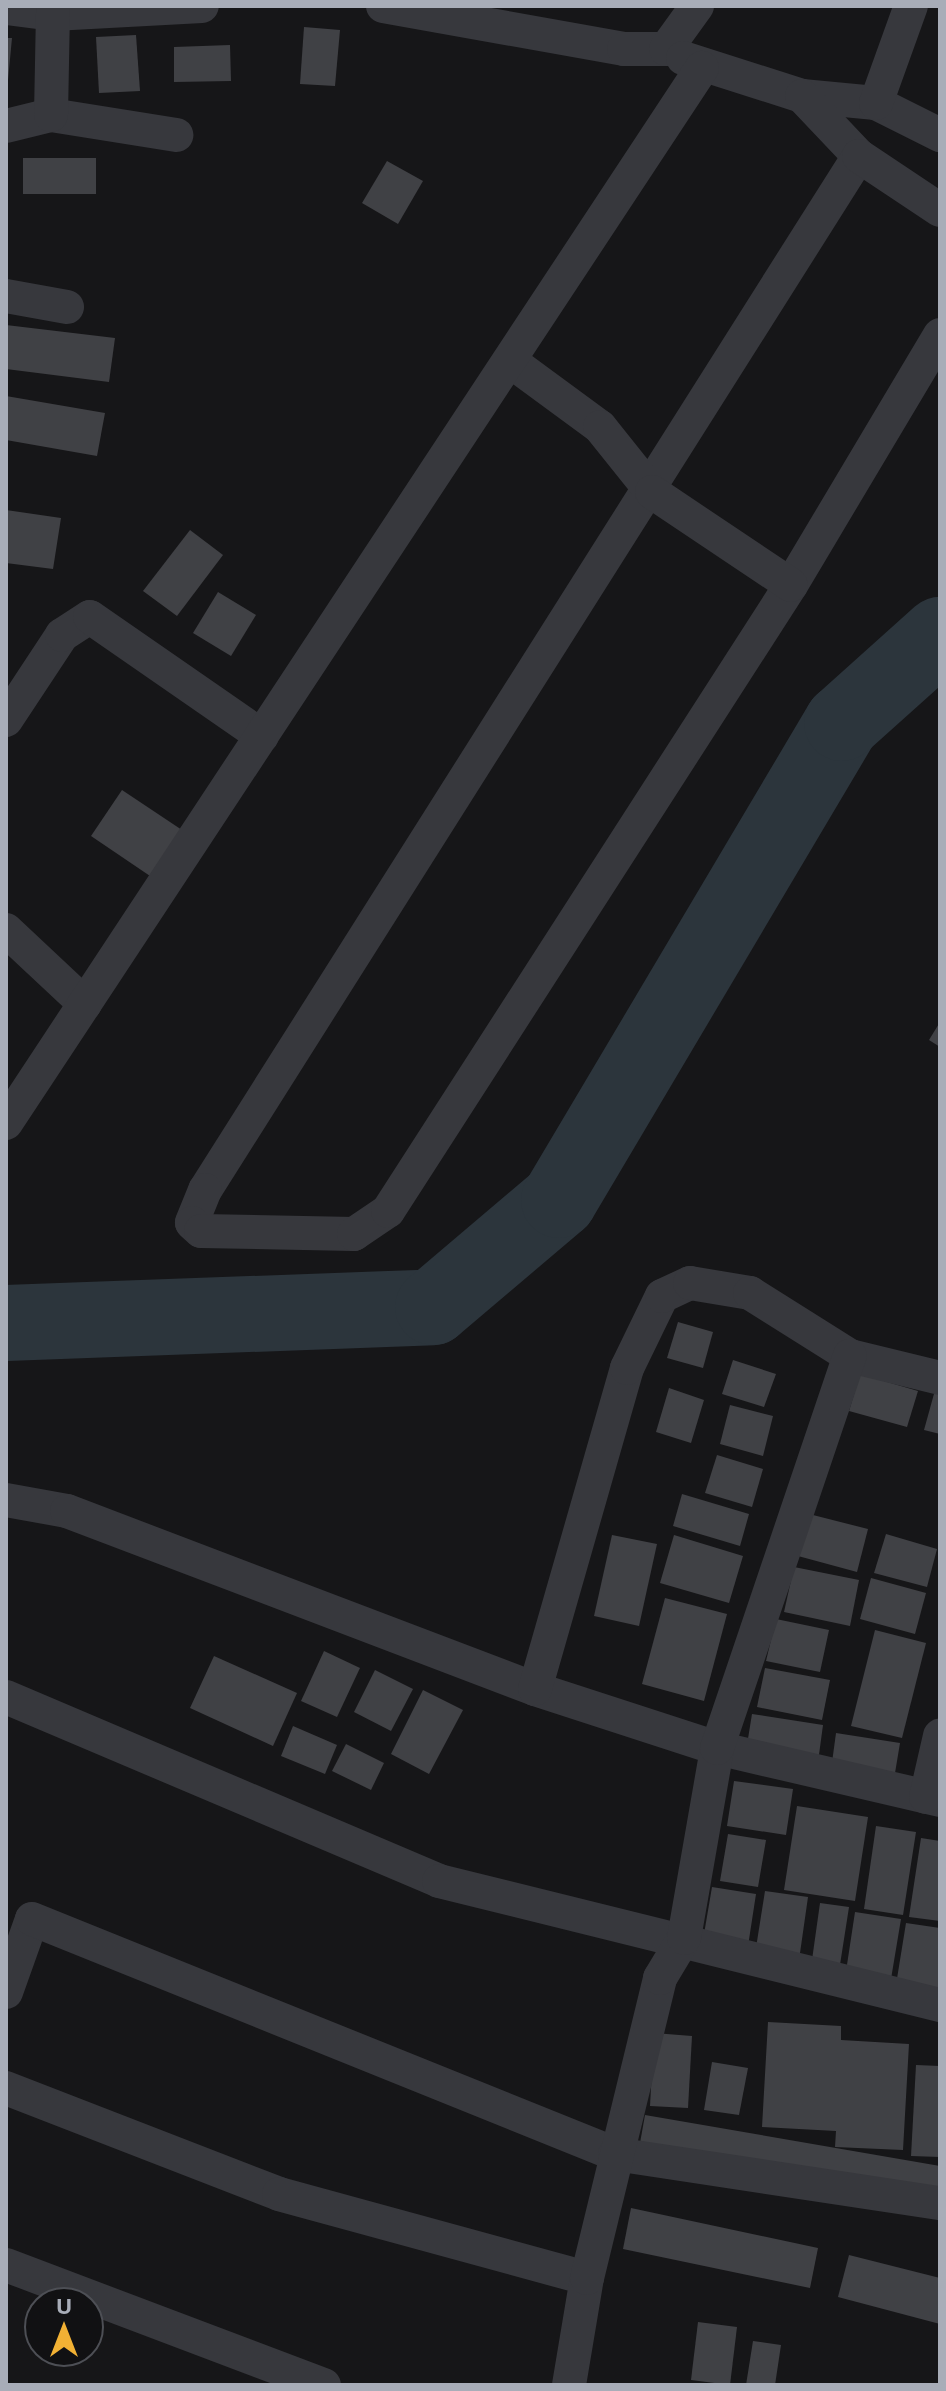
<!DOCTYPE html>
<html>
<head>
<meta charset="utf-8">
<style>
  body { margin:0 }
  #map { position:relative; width:946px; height:2391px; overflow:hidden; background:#161618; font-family:"Open Sans",sans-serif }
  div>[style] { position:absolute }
  .river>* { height:76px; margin:-38px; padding:0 38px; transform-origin:38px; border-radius:38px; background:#2c353c }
  .building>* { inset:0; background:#404145 }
  .minor>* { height:34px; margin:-17px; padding:0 17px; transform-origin:17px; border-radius:17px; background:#37383d }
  span { translate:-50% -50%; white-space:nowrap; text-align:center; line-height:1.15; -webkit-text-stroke:7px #111113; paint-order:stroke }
  .frame { position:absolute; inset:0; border:8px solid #a8adb8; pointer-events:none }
  .north { position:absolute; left:24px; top:2287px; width:80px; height:80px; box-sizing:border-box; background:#111113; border:2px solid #4d4f55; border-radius:50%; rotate:0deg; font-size:22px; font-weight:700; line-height:32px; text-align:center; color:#a8adb8 }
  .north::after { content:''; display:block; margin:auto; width:28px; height:36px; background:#f2b134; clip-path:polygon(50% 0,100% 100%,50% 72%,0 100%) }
</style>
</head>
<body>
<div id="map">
  <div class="river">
    <div style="left:6px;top:1323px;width:427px;rotate:-2.1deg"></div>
    <div style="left:433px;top:1307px;width:165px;rotate:-40.3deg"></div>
    <div style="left:559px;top:1200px;width:555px;rotate:-59.32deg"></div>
    <div style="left:842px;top:723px;width:132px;rotate:-41.9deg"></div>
  </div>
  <div class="building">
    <div style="clip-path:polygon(304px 27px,340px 30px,335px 86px,300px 84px)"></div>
    <div style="clip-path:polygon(136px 35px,140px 91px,99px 93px,96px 37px)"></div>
    <div style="clip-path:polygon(6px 38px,12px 38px,8px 80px,6px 80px)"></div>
    <div style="clip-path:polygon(230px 45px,231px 81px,174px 82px,174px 47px)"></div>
    <div style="clip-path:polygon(23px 158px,96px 158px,96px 194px,23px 194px)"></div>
    <div style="clip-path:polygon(387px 161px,423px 181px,398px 224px,362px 203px)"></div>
    <div style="clip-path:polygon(6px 325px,115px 338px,109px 382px,6px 369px)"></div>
    <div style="clip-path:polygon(6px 396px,105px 413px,97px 456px,6px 440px)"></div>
    <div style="clip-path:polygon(6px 510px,61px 518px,53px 569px,6px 563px)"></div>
    <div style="clip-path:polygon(190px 530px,223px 555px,177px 616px,143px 591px)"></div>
    <div style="clip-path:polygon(218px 592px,256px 615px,231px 656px,193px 633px)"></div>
    <div style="clip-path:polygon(122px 790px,185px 832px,153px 878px,91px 836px)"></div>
    <div style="clip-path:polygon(940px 1022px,940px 1047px,929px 1040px)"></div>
    <div style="clip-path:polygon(678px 1322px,713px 1332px,703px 1368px,667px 1358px)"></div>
    <div style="clip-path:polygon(733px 1360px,776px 1374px,764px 1407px,722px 1394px)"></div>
    <div style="clip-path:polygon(860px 1374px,918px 1391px,907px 1427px,849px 1411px)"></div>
    <div style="clip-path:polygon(937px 1383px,940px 1384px,940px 1434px,924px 1430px)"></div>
    <div style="clip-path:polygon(669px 1388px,704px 1400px,691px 1443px,656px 1432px)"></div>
    <div style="clip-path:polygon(730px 1405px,773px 1416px,763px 1456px,720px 1444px)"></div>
    <div style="clip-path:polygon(717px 1455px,763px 1469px,752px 1507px,705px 1493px)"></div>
    <div style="clip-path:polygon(682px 1494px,749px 1514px,740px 1546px,673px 1526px)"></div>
    <div style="clip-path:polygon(809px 1514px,868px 1529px,857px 1572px,798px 1556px)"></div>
    <div style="clip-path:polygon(886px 1534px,937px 1549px,927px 1587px,874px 1573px)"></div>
    <div style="clip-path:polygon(612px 1535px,657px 1544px,639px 1626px,594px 1616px)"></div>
    <div style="clip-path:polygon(674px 1535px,743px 1556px,729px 1603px,660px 1583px)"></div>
    <div style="clip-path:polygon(794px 1567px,859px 1580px,850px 1626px,784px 1612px)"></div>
    <div style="clip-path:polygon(871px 1578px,926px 1593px,915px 1634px,860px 1619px)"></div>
    <div style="clip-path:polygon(665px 1598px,727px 1614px,704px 1701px,642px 1684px)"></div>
    <div style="clip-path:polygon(776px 1619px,829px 1630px,820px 1672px,766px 1661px)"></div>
    <div style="clip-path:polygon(875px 1630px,926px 1643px,902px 1738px,851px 1726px)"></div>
    <div style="clip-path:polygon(324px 1651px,360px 1668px,337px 1717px,301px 1701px)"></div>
    <div style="clip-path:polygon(214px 1656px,297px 1693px,273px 1746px,190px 1708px)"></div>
    <div style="clip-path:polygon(765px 1668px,830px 1680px,822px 1720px,757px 1707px)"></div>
    <div style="clip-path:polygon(375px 1670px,413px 1689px,391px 1731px,354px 1712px)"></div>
    <div style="clip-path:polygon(423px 1690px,463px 1710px,429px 1774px,391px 1754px)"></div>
    <div style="clip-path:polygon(752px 1714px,823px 1725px,818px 1762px,746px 1751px)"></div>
    <div style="clip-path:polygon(293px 1726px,337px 1745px,325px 1774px,281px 1756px)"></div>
    <div style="clip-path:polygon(836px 1733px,900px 1743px,894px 1779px,831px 1770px)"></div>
    <div style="clip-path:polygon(346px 1744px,384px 1763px,371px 1790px,332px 1771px)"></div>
    <div style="clip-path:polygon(734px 1781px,793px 1789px,786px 1835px,727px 1826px)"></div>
    <div style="clip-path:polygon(797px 1806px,868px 1817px,855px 1901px,784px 1890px)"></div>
    <div style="clip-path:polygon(876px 1826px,916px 1832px,903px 1915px,864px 1909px)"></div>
    <div style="clip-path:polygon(728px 1834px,766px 1840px,758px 1887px,720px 1881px)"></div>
    <div style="clip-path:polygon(921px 1838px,940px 1841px,940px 1921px,909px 1917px)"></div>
    <div style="clip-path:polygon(712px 1887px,756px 1894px,748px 1946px,703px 1940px)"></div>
    <div style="clip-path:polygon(765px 1891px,808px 1897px,799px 1960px,755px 1954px)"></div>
    <div style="clip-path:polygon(820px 1903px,849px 1907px,839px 1971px,811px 1967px)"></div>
    <div style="clip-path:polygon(855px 1912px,901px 1919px,890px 1985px,845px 1978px)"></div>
    <div style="clip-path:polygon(906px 1923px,940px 1928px,940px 1997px,895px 1991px)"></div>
    <div style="clip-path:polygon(768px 2022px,841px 2026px,841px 2040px,909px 2044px,903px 2150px,835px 2147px,836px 2131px,762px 2127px)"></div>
    <div style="clip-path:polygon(654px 2033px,692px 2036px,688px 2108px,650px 2106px)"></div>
    <div style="clip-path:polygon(712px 2062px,748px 2068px,739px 2115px,704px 2110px)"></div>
    <div style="clip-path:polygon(916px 2065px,940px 2066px,940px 2157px,911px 2156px)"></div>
    <div style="clip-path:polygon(645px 2115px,940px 2166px,940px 2196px,640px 2143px)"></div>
    <div style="clip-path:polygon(631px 2208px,818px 2248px,810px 2288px,623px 2249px)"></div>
    <div style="clip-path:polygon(849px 2255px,940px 2278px,940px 2324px,838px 2297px)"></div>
    <div style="clip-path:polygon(698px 2322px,737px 2327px,730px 2385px,691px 2380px)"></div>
    <div style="clip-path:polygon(753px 2341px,781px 2345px,775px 2385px,746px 2385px)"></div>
  </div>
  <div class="minor">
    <div style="left:383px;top:6px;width:245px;rotate:10.1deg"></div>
    <div style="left:624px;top:49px;width:42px"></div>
    <div style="left:666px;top:49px;width:53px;rotate:-54.2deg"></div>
    <div style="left:6px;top:8px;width:47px;rotate:7.3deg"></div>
    <div style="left:53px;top:14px;width:149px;rotate:-3.1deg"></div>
    <div style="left:683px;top:58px;width:125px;rotate:17.7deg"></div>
    <div style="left:802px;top:96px;width:74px;rotate:5.4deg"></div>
    <div style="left:876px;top:103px;width:72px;rotate:26.6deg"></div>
    <div style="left:802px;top:96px;width:83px;rotate:46.5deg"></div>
    <div style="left:859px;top:156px;width:1223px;rotate:122.31deg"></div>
    <div style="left:205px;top:1190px;width:35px;rotate:112deg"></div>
    <div style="left:192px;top:1223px;width:12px;rotate:42deg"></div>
    <div style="left:201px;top:1231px;width:153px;rotate:1.1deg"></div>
    <div style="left:354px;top:1234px;width:41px;rotate:-34.1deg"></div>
    <div style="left:388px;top:1211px;width:745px;rotate:-57.23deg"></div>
    <div style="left:791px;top:585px;width:291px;rotate:-59.2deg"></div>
    <div style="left:876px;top:103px;width:103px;rotate:-70.2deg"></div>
    <div style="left:51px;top:115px;width:127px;rotate:9.1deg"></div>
    <div style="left:6px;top:126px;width:46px;rotate:-13.7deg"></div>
    <div style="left:51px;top:115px;width:101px;rotate:-88.9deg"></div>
    <div style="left:859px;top:156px;width:97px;rotate:33.7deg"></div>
    <div style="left:6px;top:296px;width:62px;rotate:10.2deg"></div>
    <div style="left:513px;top:363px;width:108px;rotate:36.3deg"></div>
    <div style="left:600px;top:427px;width:83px;rotate:51.3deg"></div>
    <div style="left:652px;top:492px;width:167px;rotate:33.8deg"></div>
    <div style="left:6px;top:720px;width:102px;rotate:-56.6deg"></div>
    <div style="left:62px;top:635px;width:33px;rotate:-33deg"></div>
    <div style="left:90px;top:617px;width:209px;rotate:34.7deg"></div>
    <div style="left:6px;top:930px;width:108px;rotate:43.1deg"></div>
    <div style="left:6px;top:1123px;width:1264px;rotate:-56.59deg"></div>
    <div style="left:6px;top:1500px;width:62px;rotate:10.2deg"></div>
    <div style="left:67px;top:1511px;width:501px;rotate:20.82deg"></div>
    <div style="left:535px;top:1689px;width:191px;rotate:18deg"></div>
    <div style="left:717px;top:1748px;width:229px;rotate:13.1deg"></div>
    <div style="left:535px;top:1689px;width:334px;rotate:-74deg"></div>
    <div style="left:627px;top:1368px;width:80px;rotate:-64.1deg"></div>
    <div style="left:662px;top:1296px;width:31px;rotate:-25deg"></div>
    <div style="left:690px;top:1283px;width:61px;rotate:9.5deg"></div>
    <div style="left:750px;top:1293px;width:118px;rotate:32.2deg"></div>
    <div style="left:850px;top:1356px;width:93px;rotate:13.7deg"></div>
    <div style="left:6px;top:1697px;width:470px;rotate:23deg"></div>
    <div style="left:439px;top:1881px;width:516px;rotate:13.9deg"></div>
    <div style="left:926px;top:1797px;width:63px;rotate:-77.1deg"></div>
    <div style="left:6px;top:1992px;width:77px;rotate:-70.4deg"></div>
    <div style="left:32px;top:1919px;width:629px;rotate:21.95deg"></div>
    <div style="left:615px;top:2154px;width:329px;rotate:8.6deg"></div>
    <div style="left:6px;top:2088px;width:293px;rotate:21.2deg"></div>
    <div style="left:279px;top:2194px;width:319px;rotate:15.3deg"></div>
    <div style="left:6px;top:2265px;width:340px;rotate:20.7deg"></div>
    <div style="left:569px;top:2385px;width:109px;rotate:-80.5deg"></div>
    <div style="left:587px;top:2278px;width:309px;rotate:-76.3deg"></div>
    <div style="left:660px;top:1978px;width:47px;rotate:-59deg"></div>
    <div style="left:684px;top:1938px;width:193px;rotate:-80.1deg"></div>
    <div style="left:717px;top:1748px;width:414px;rotate:-71.3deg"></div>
  </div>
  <div class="frame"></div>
  <div class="north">U</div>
</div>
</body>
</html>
